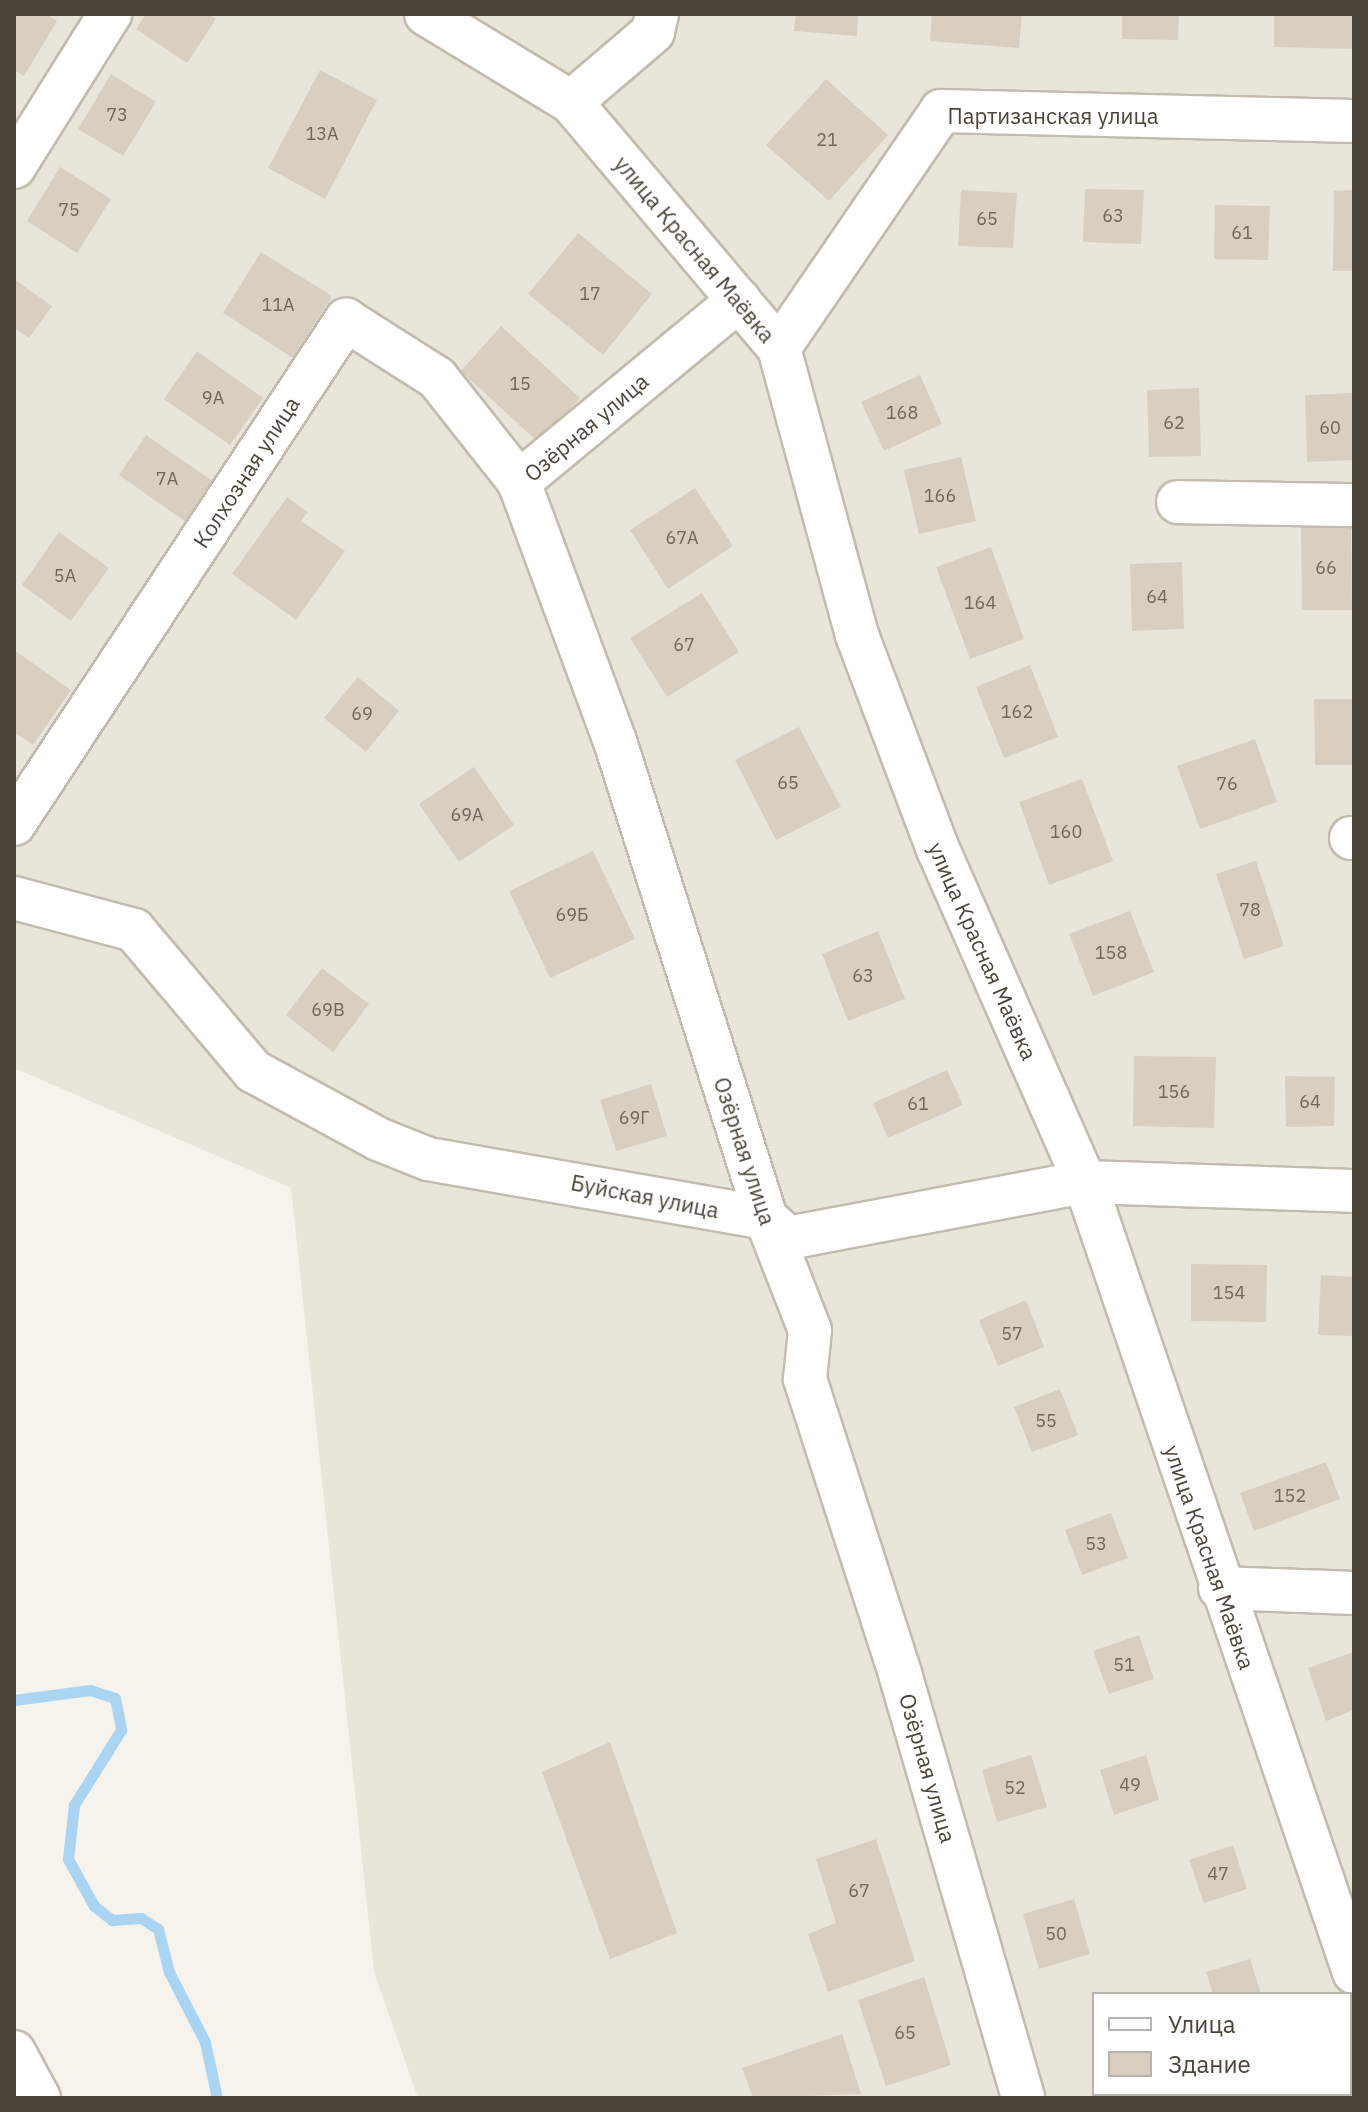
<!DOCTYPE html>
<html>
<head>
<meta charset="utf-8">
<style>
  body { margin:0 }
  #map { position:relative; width:1368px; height:2112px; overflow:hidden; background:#f6f3ec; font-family:"IBM Plex Sans",sans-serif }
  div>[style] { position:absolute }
  .residential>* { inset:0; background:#eae5da }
  .stream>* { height:11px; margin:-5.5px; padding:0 5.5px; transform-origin:5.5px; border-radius:5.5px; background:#a9d4f2 }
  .building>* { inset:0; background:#d8cfc1 }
  .roads { filter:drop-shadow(2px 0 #c2bbae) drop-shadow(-2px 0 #c2bbae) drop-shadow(0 2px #c2bbae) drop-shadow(0 -2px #c2bbae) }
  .minor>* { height:42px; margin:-21px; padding:0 21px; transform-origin:21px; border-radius:21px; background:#fff }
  span { translate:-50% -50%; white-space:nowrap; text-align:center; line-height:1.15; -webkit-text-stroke:6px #fff; paint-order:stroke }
  .number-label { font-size:18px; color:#6e675b }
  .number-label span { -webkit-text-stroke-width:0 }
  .street-label { font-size:22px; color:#4b4439 }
  .frame { position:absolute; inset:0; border:16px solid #4b4439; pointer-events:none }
  .legend { position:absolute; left:1092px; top:1992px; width:260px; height:104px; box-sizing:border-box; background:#fff; border:2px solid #b7b4b0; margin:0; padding:10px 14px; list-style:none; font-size:24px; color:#4b4439 }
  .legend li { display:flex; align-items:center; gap:16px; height:40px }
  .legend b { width:40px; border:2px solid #b7b4b0 }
</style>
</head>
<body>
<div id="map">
  <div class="residential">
    <div style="clip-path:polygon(evenodd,14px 14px,1354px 14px,1354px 2098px,418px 2098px,374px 1972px,291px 1188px,14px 1068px,14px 14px,1094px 1994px,1350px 1994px,1350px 2094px,1094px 2094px,1094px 1994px)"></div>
  </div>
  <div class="stream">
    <div style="left:14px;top:1700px;width:77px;rotate:-7.5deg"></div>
    <div style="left:90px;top:1690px;width:26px;rotate:18deg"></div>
    <div style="left:115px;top:1698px;width:33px;rotate:79deg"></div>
    <div style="left:121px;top:1730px;width:89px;rotate:122.1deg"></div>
    <div style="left:74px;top:1805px;width:54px;rotate:96.3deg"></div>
    <div style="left:68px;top:1859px;width:54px;rotate:61deg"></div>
    <div style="left:94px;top:1906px;width:23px;rotate:38deg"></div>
    <div style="left:112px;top:1920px;width:29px;rotate:-4deg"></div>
    <div style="left:141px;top:1918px;width:20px;rotate:33deg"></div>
    <div style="left:158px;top:1929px;width:44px;rotate:75.7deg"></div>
    <div style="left:169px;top:1972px;width:79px;rotate:62.8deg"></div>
    <div style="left:205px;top:2042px;width:57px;rotate:77.9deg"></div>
  </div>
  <div class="building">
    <div style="clip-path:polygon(14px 14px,46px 14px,57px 21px,24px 76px,14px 70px)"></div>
    <div style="clip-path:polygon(146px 14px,208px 14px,216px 19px,187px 63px,136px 29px)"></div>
    <div style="clip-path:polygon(796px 14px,858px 14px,857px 36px,794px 31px)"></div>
    <div style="clip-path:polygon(932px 14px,1022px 14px,1019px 48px,930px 41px)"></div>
    <div style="clip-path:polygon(1122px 14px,1179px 14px,1178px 40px,1122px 39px)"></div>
    <div style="clip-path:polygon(1274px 14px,1354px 14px,1354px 49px,1274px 47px)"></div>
    <div style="clip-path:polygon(320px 70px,377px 100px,325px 199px,268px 168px)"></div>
    <div style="clip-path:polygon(111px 74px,156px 102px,123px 156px,78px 129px)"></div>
    <div style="clip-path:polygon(826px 79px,888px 135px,829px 201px,766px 145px)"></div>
    <div style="clip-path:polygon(60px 167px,111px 199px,77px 253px,27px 221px)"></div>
    <div style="clip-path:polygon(1085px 189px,1144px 190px,1141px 244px,1083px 242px)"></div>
    <div style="clip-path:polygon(961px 190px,1017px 193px,1013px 248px,958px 246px)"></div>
    <div style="clip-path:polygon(1354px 190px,1354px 271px,1333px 271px,1334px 191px)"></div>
    <div style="clip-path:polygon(1215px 205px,1270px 206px,1268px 260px,1214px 259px)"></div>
    <div style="clip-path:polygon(578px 233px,652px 294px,603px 355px,528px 294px)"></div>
    <div style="clip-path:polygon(261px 252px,332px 296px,293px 358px,223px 313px)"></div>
    <div style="clip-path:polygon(14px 279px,52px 306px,29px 338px,14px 328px)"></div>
    <div style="clip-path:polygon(501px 326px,580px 398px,539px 443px,461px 371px)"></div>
    <div style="clip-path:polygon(197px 351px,263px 398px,230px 445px,164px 399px)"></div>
    <div style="clip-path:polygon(920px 375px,942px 424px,884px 451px,861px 402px)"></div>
    <div style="clip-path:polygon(1199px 388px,1201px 456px,1149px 457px,1147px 390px)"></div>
    <div style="clip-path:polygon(1354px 393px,1354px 460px,1307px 462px,1305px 395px)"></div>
    <div style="clip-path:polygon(146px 435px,214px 482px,186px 522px,119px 475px)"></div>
    <div style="clip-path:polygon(961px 457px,976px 521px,919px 534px,904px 470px)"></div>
    <div style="clip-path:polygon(695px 488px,733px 546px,668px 589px,630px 530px)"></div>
    <div style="clip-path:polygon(287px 497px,308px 512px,301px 521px,345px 551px,296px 620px,232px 574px)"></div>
    <div style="clip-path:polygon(1351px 525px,1352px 610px,1302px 610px,1301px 526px)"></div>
    <div style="clip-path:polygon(59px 532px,109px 568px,71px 621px,22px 585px)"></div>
    <div style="clip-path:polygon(991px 547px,1024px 639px,970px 659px,936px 567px)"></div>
    <div style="clip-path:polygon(1182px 562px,1184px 629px,1132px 631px,1130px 564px)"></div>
    <div style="clip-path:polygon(702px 593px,739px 652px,667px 697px,630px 638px)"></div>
    <div style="clip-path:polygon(14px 650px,71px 690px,33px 745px,14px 732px)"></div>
    <div style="clip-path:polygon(1030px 665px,1058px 737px,1004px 758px,976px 687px)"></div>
    <div style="clip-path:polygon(358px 677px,399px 711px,366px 752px,324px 718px)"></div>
    <div style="clip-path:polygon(1314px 699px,1354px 699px,1354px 765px,1315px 765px)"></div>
    <div style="clip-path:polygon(799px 727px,841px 807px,776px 840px,735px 760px)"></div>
    <div style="clip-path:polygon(1255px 739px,1277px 802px,1200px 829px,1177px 766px)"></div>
    <div style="clip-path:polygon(474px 767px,514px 825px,459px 862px,419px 804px)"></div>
    <div style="clip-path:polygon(1082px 779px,1113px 861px,1049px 885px,1019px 802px)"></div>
    <div style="clip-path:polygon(593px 851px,635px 939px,550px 978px,509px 891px)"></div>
    <div style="clip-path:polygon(1256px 861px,1284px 946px,1244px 959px,1216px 874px)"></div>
    <div style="clip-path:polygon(1130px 911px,1154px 972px,1093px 996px,1069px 934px)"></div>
    <div style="clip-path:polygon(878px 931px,905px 999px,848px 1021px,822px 954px)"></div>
    <div style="clip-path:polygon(322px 968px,369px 1004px,333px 1052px,286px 1015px)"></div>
    <div style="clip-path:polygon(1134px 1056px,1216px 1057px,1214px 1128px,1133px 1126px)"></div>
    <div style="clip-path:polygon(947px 1070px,963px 1105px,888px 1138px,873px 1103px)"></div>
    <div style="clip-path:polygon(1285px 1076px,1335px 1077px,1334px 1126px,1286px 1127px)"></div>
    <div style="clip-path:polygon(651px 1084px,667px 1136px,616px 1151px,600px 1100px)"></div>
    <div style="clip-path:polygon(1191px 1264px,1267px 1265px,1266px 1322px,1191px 1321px)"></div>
    <div style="clip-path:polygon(1321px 1275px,1354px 1277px,1354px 1336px,1318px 1335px)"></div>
    <div style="clip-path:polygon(1026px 1300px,1044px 1347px,998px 1366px,979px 1320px)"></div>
    <div style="clip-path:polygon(1060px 1389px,1078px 1435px,1032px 1452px,1014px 1407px)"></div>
    <div style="clip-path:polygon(1326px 1462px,1340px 1499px,1254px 1531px,1240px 1493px)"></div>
    <div style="clip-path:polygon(1111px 1513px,1128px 1558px,1082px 1575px,1065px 1530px)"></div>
    <div style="clip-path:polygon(1139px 1635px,1154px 1679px,1109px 1694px,1093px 1651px)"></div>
    <div style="clip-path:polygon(1354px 1652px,1354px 1710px,1326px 1721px,1308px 1668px)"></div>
    <div style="clip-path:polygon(610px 1742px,677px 1933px,610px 1959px,542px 1772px)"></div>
    <div style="clip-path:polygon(1031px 1755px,1047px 1807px,997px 1822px,982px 1770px)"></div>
    <div style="clip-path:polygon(1146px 1755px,1159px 1800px,1114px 1815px,1100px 1770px)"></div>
    <div style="clip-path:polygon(876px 1839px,915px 1961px,828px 1992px,808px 1934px,836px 1923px,816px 1859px)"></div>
    <div style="clip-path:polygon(1233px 1845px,1247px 1889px,1204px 1903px,1189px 1860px)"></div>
    <div style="clip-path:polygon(1074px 1899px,1090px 1954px,1039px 1969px,1023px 1914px)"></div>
    <div style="clip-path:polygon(1250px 1959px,1261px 1994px,1213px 1994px,1206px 1972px)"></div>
    <div style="clip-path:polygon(924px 1977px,951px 2065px,886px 2086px,858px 2000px)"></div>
    <div style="clip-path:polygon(842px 2034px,861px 2094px,753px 2098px,742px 2068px)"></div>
    <div style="clip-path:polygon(1199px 2094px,1293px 2094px,1294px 2098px,1200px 2098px)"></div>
  </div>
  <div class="roads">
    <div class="minor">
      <div style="left:426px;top:14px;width:170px;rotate:31.3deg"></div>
      <div style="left:657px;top:14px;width:18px;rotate:103deg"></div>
      <div style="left:653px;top:32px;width:108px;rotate:139.5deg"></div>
      <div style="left:571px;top:102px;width:322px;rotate:49.8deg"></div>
      <div style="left:779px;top:348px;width:297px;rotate:74.8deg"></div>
      <div style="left:857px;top:635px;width:227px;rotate:69.3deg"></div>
      <div style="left:937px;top:847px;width:366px;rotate:66.2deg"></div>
      <div style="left:1085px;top:1182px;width:835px;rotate:71.2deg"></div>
      <div style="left:14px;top:167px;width:181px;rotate:-57.9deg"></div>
      <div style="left:739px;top:300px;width:286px;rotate:140.4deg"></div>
      <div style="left:519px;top:482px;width:276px;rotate:69.7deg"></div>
      <div style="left:615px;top:741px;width:500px;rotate:72.43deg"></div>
      <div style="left:766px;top:1218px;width:120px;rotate:68.6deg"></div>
      <div style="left:810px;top:1330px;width:49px;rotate:95.8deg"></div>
      <div style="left:805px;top:1379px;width:313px;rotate:72.1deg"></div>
      <div style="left:901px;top:1677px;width:438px;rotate:73.8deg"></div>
      <div style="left:779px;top:348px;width:287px;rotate:-55.6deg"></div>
      <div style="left:941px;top:111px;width:413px;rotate:1.4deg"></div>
      <div style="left:1178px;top:502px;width:176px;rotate:1deg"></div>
      <div style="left:14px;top:824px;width:604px;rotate:-56.63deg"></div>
      <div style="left:346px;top:320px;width:108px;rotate:32.5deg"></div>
      <div style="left:437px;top:378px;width:132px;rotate:51.7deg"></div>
      <div style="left:1351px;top:838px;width:3px"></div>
      <div style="left:14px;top:898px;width:124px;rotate:14.9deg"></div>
      <div style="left:134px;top:930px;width:185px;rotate:49.8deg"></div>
      <div style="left:253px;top:1071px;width:142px;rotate:28.5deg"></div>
      <div style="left:378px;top:1139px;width:54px;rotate:21.8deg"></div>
      <div style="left:428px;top:1159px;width:343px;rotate:9.9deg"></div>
      <div style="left:766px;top:1218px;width:30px;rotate:42deg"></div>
      <div style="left:788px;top:1238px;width:302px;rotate:-10.7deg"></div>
      <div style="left:1085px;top:1182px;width:269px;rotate:1.9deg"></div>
      <div style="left:1220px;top:1588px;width:134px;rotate:2.1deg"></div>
      <div style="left:14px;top:2052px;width:52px;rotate:61.5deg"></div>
    </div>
  </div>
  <div class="number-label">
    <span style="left:117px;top:115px">73</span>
    <span style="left:322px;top:134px">13А</span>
    <span style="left:827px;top:140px">21</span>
    <span style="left:69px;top:210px">75</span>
    <span style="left:1113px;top:216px">63</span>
    <span style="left:987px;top:219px">65</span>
    <span style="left:1242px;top:233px">61</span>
    <span style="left:590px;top:294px">17</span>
    <span style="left:278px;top:305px">11А</span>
    <span style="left:520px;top:384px">15</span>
    <span style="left:213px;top:398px">9А</span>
    <span style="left:902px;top:413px">168</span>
    <span style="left:1174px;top:423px">62</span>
    <span style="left:1330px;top:428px">60</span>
    <span style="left:167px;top:479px">7А</span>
    <span style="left:940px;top:496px">166</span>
    <span style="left:682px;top:538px">67А</span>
    <span style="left:1326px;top:568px">66</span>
    <span style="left:65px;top:576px">5А</span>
    <span style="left:1157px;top:597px">64</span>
    <span style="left:980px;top:603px">164</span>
    <span style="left:684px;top:645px">67</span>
    <span style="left:1017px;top:712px">162</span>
    <span style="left:362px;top:714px">69</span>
    <span style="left:788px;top:783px">65</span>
    <span style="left:1227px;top:784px">76</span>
    <span style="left:467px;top:815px">69А</span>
    <span style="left:1066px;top:832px">160</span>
    <span style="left:1250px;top:910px">78</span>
    <span style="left:572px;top:915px">69Б</span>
    <span style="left:1111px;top:953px">158</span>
    <span style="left:863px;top:976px">63</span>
    <span style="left:328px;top:1010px">69В</span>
    <span style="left:1174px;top:1092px">156</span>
    <span style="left:1310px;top:1102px">64</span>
    <span style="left:918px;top:1104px">61</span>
    <span style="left:634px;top:1118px">69Г</span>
    <span style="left:1229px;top:1293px">154</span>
    <span style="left:1012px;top:1334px">57</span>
    <span style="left:1046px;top:1421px">55</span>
    <span style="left:1290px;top:1496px">152</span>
    <span style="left:1096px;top:1544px">53</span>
    <span style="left:1124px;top:1665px">51</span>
    <span style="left:1130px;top:1785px">49</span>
    <span style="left:1015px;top:1788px">52</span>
    <span style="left:1218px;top:1874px">47</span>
    <span style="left:859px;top:1891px">67</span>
    <span style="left:1056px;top:1934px">50</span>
    <span style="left:905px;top:2033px">65</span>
  </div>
  <div class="street-label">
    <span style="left:1053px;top:116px">Партизанская улица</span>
    <span style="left:695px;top:249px;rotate:50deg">улица Красная Маёвка</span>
    <span style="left:586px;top:427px;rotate:-40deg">Озёрная улица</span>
    <span style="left:246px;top:472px;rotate:-57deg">Колхозная улица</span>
    <span style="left:983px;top:951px;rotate:66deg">улица Красная Маёвка</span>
    <span style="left:745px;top:1151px;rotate:72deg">Озёрная улица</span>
    <span style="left:645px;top:1196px;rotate:11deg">Буйская улица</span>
    <span style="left:1210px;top:1557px;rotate:71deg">улица Красная Маёвка</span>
    <span style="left:928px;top:1768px;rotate:74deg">Озёрная улица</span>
  </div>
  <div class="frame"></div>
  <ul class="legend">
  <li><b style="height:10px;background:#fff"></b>Улица</li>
  <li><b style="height:22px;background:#d8cfc1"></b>Здание</li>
  </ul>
</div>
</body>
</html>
